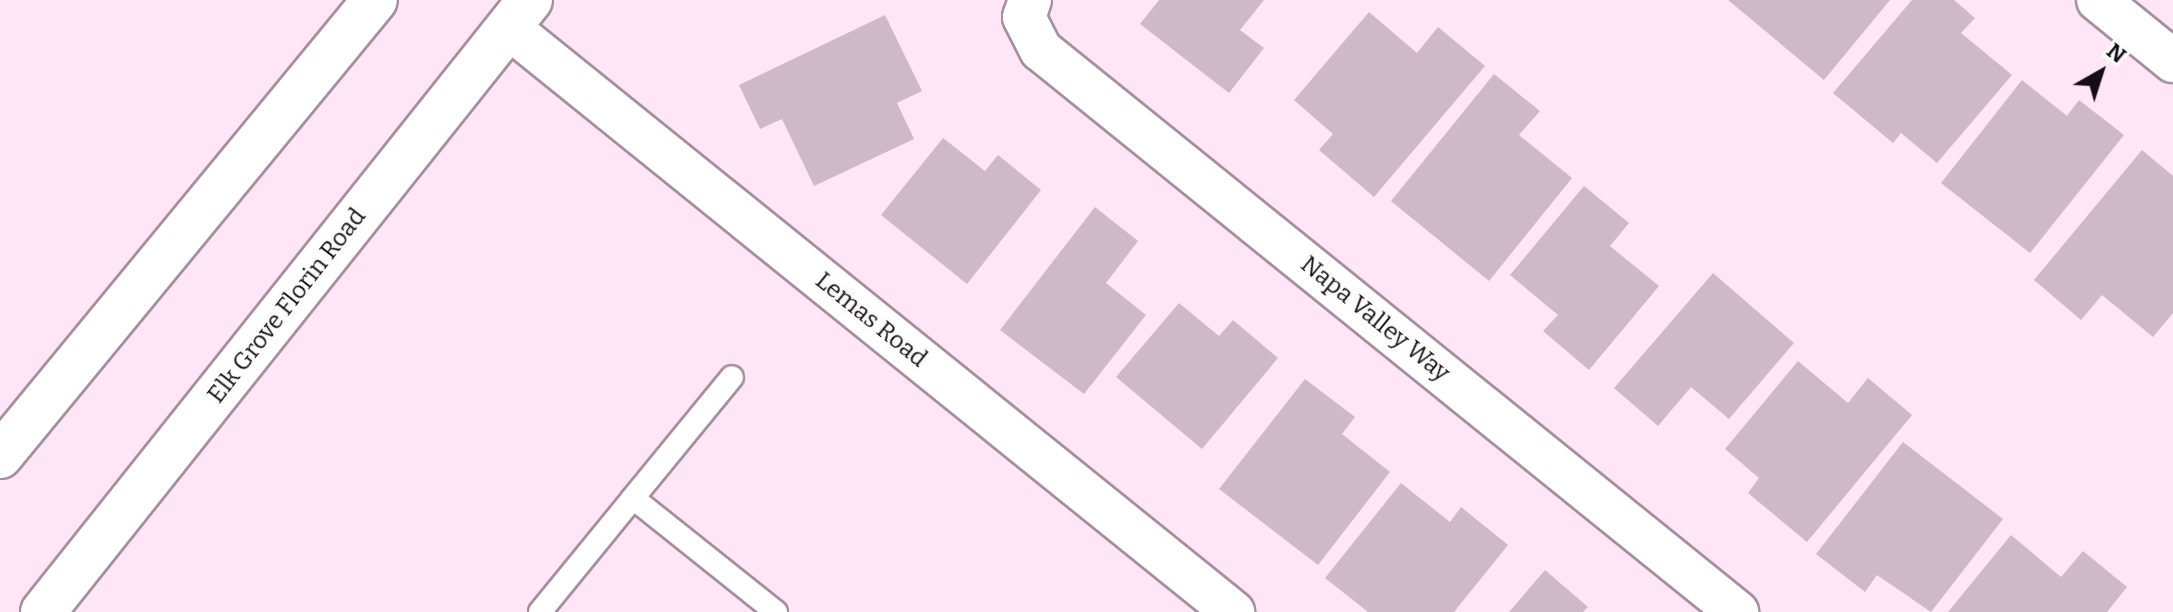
<!DOCTYPE html>
<html>
<head>
<meta charset="utf-8">
<style>
  body { margin:0 }
  #map { position:relative; width:2173px; height:612px; overflow:hidden; background:#ffe6f7; font-family:Bitter,serif }
  div>[style] { position:absolute }
  .building>* { inset:0; background:#cfb8c8 }
  .roads { filter:drop-shadow(2px 0 #a58f9e) drop-shadow(-2px 0 #a58f9e) drop-shadow(0 2px #a58f9e) drop-shadow(0 -2px #a58f9e) }
  .service>* { height:22px; margin:-11px; padding:0 11px; transform-origin:11px; border-radius:11px; background:#fff }
  .minor>* { height:42px; margin:-21px; padding:0 21px; transform-origin:21px; border-radius:21px; background:#fff }
  .primary>* { height:44px; margin:-22px; padding:0 22px; transform-origin:22px; border-radius:22px; background:#fff }
  span { translate:-50% -50%; white-space:nowrap; text-align:center; line-height:1.15; -webkit-text-stroke:6px #fcfcfc; paint-order:stroke }
  .street-label { font-size:24px; color:#160e14 }
  .north { position:absolute; left:2061px; top:32px; width:80px; height:80px; -webkit-text-stroke:6px #fcfcfc; paint-order:stroke; rotate:39deg; font-size:22px; font-weight:700; line-height:32px; text-align:center; color:#160e14 }
  .north::after { content:''; display:block; margin:auto; width:28px; height:36px; background:#160e14; clip-path:polygon(50% 0,100% 100%,50% 72%,0 100%) }
</style>
</head>
<body>
<div id="map">
  <div class="building">
    <div style="clip-path:polygon(1159px 0,1264px 0,1240px 30px,1264px 48px,1229px 93px,1140px 24px)"></div>
    <div style="clip-path:polygon(1728px 0,1890px 0,1824px 80px)"></div>
    <div style="clip-path:polygon(1912px 0,1954px 0,1975px 18px,1961px 33px,2012px 75px,1937px 163px,1901px 133px,1893px 143px,1833px 93px)"></div>
    <div style="clip-path:polygon(1369px 12px,1417px 53px,1438px 27px,1485px 66px,1374px 197px,1319px 150px,1333px 134px,1294px 100px)"></div>
    <div style="clip-path:polygon(885px 15px,922px 91px,897px 103px,914px 139px,814px 186px,782px 119px,760px 129px,739px 85px)"></div>
    <div style="clip-path:polygon(1494px 74px,1540px 111px,1519px 135px,1572px 178px,1489px 281px,1391px 201px)"></div>
    <div style="clip-path:polygon(2022px 80px,2067px 116px,2079px 100px,2124px 135px,2030px 253px,1941px 183px)"></div>
    <div style="clip-path:polygon(943px 138px,985px 171px,998px 155px,1041px 190px,967px 284px,881px 215px)"></div>
    <div style="clip-path:polygon(2142px 150px,2173px 176px,2173px 313px,2153px 337px,2102px 295px,2081px 320px,2034px 280px)"></div>
    <div style="clip-path:polygon(1584px 186px,1629px 223px,1610px 246px,1659px 286px,1589px 370px,1543px 331px,1558px 315px,1510px 275px)"></div>
    <div style="clip-path:polygon(1095px 207px,1138px 241px,1106px 283px,1146px 315px,1084px 394px,1000px 330px)"></div>
    <div style="clip-path:polygon(1713px 273px,1794px 343px,1729px 419px,1691px 387px,1658px 426px,1614px 388px)"></div>
    <div style="clip-path:polygon(1179px 303px,1219px 336px,1233px 320px,1278px 358px,1202px 449px,1116px 377px)"></div>
    <div style="clip-path:polygon(1798px 361px,1848px 403px,1868px 378px,1912px 415px,1807px 542px,1748px 493px,1759px 478px,1725px 449px)"></div>
    <div style="clip-path:polygon(1305px 379px,1355px 417px,1342px 434px,1390px 472px,1318px 565px,1219px 489px)"></div>
    <div style="clip-path:polygon(1903px 442px,2003px 519px,1931px 612px,1877px 575px,1865px 592px,1816px 554px)"></div>
    <div style="clip-path:polygon(1401px 483px,1450px 522px,1461px 507px,1508px 545px,1454px 612px,1368px 612px,1325px 578px)"></div>
    <div style="clip-path:polygon(2011px 535px,2061px 577px,2083px 551px,2127px 587px,2107px 612px,1948px 612px)"></div>
    <div style="clip-path:polygon(1545px 570px,1588px 607px,1583px 612px,1509px 612px)"></div>
  </div>
  <div class="roads">
    <div class="service">
      <div style="left:633px;top:498px;width:156px;rotate:-50.7deg"></div>
      <div style="left:540px;top:612px;width:147px;rotate:-50.8deg"></div>
      <div style="left:633px;top:498px;width:183px;rotate:38.6deg"></div>
    </div>
    <div class="minor">
      <div style="left:1030px;top:0;width:18px;rotate:109deg"></div>
      <div style="left:1024px;top:17px;width:37px;rotate:63deg"></div>
      <div style="left:1041px;top:50px;width:895px;rotate:38.92deg"></div>
      <div style="left:2098px;top:0;width:97px;rotate:39.1deg"></div>
      <div style="left:508px;top:27px;width:932px;rotate:38.9deg"></div>
    </div>
    <div class="primary">
      <div style="left:0;top:456px;width:590px;rotate:-50.57deg"></div>
      <div style="left:43px;top:612px;width:782px;rotate:-51.49deg"></div>
    </div>
  </div>
  <div class="street-label">
    <span style="left:287px;top:306px;rotate:-52deg">Elk Grove Florin Road</span>
    <span style="left:1375px;top:319px;rotate:39deg">Napa Valley Way</span>
    <span style="left:871px;top:320px;rotate:39deg">Lemas Road</span>
  </div>
  <div class="north">N</div>
</div>
</body>
</html>
